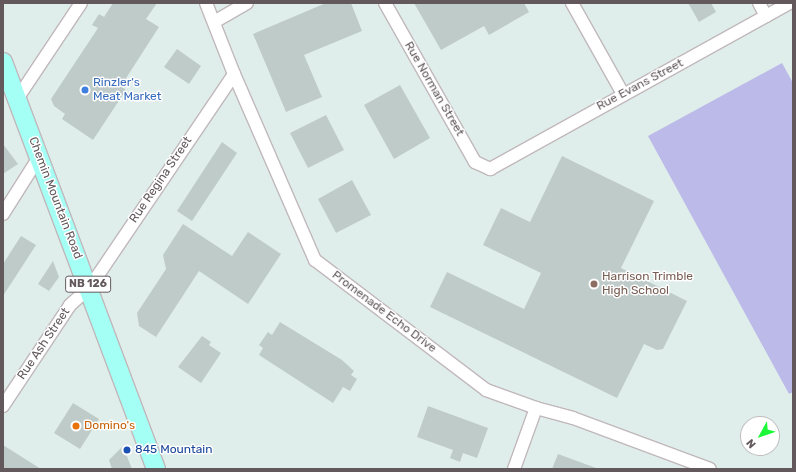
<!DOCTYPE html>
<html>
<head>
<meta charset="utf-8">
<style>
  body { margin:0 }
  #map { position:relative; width:796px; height:472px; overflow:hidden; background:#e0eeeb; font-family:Rubik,sans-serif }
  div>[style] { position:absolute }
  .green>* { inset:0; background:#bcbae8 }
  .building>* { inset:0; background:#bfcbc8 }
  .roads { filter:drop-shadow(1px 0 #c1b8bb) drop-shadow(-1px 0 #c1b8bb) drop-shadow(0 1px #c1b8bb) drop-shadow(0 -1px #c1b8bb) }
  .street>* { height:12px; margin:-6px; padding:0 6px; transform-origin:6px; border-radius:6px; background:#fff }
  .primary>* { height:18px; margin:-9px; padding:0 9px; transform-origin:9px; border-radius:9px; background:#a4fff5 }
  .dots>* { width:11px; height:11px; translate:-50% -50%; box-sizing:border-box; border:2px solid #fff; border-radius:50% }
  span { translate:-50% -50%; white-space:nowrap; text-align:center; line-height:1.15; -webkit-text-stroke:3px #fff; paint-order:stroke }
  .shield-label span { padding:1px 3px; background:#fff; border:1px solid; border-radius:3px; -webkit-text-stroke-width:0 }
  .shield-label { font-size:11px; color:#63595d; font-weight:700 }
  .shop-label { font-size:12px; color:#366cbe }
  .left { translate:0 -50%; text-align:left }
  .street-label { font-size:12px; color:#63595d }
  .education-label { font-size:12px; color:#785e54 }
  .food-label { font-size:12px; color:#c56008 }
  .transit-label { font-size:12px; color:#164399 }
  .frame { position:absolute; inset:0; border:4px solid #63595d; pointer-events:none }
  .north { position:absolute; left:740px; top:416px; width:40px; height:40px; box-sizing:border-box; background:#fff; border:1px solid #c1bdbe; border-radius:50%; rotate:230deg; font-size:11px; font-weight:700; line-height:16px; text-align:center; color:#63595d }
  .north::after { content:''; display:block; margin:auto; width:14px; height:18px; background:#1cf839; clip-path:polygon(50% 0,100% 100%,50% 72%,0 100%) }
</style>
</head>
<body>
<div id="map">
  <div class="green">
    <div style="clip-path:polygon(782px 63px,793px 83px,793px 392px,789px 394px,648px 136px)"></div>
  </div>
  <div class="building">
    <div style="clip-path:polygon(113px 3px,157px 3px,146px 19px,159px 27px,121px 86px,126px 90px,93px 140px,62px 119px,65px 114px,54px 106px,51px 99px,98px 28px,92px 25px,99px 14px,104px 17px)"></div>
    <div style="clip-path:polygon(326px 3px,351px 3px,362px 31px,304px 55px,322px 97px,286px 112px,253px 34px)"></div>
    <div style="clip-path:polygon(414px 3px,524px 3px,529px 12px,489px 35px,484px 26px,441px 50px)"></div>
    <div style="clip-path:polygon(688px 3px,711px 3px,716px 12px,699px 22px)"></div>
    <div style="clip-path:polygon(177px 49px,201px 66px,189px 84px,164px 67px)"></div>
    <div style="clip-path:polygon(400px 85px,430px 138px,394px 159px,364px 105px)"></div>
    <div style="clip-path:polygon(326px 115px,344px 150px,308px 168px,290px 133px)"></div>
    <div style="clip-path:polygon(222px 142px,237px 153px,192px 221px,177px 211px)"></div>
    <div style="clip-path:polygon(3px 144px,18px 164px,3px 174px)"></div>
    <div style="clip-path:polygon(562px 156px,654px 201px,621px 268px,687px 301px,663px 349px,657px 350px,644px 344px,617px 398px,430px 307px,447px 272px,524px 309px,541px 273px,483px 245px,501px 208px,530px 222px)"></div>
    <div style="clip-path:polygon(352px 180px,371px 215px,336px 233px,318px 199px)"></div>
    <div style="clip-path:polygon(183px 224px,232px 256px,248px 232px,281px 254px,248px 304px,199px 271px,156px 337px,139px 326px,137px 313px,166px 269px,163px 255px)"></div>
    <div style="clip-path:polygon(21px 236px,36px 245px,3px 296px,3px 264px)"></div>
    <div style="clip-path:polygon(53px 261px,59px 277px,49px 291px,38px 284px)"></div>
    <div style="clip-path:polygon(280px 322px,342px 360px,354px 371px,351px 375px,357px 379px,350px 391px,343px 387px,333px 403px,259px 355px,263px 348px,259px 345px,268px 332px,272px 335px)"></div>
    <div style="clip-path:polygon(202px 336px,211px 342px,209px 345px,221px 353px,201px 383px,178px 367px)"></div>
    <div style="clip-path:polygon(73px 403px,99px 419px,80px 449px,54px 433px)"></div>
    <div style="clip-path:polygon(428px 406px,488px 428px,477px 458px,463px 453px,460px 462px,450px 458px,453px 450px,417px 437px)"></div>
    <div style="clip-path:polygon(3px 445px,41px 469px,3px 469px)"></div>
    <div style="clip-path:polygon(123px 446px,132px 469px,112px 469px,109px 460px)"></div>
    <div style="clip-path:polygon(558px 454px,596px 468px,596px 469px,552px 469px)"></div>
  </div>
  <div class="roads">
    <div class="street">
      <div style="left:206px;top:3px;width:76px;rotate:68.5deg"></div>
      <div style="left:234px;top:74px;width:203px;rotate:66.5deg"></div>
      <div style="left:315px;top:260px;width:215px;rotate:37.2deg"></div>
      <div style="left:486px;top:390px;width:53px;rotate:19.8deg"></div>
      <div style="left:536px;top:408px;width:38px;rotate:15deg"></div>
      <div style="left:573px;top:418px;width:146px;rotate:20.4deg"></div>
      <div style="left:385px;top:3px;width:183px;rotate:60.5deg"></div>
      <div style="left:475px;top:162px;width:17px;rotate:25deg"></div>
      <div style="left:490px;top:169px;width:343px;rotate:-29deg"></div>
      <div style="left:572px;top:3px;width:104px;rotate:60.7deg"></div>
      <div style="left:759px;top:3px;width:15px;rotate:62deg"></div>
      <div style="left:214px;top:22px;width:38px;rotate:-30deg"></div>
      <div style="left:17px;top:99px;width:115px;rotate:-56.3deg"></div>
      <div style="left:3px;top:214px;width:67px;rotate:-57.7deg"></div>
      <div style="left:3px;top:406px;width:121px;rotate:-56.4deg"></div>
      <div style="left:70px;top:305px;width:27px;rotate:-42deg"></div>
      <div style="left:90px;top:287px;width:257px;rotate:-55.9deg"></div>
      <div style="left:514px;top:469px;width:65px;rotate:-70.2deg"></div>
    </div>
    <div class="primary">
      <div style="left:3px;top:62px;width:435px;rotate:69.4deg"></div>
    </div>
  </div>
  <div class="dots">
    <div style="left:85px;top:90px;background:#3f7fe0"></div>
    <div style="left:594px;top:284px;background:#8d6e63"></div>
    <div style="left:76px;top:426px;background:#e8710a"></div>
    <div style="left:127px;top:450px;background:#1a4fb4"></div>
  </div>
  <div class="shield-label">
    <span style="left:88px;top:284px">NB 126</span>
  </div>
  <div class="shop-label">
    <span class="left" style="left:93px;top:90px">Rinzler's<br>Meat Market</span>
  </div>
  <div class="street-label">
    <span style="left:640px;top:85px;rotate:-28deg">Rue Evans Street</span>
    <span style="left:434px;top:89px;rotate:60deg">Rue Norman Street</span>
    <span style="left:161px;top:180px;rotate:-56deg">Rue Regina Street</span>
    <span style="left:55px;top:198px;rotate:69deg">Chemin Mountain Road</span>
    <span style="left:384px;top:312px;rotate:37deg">Promenade Echo Drive</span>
    <span style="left:44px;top:344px;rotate:-56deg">Rue Ash Street</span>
  </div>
  <div class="education-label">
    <span class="left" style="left:602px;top:284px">Harrison Trimble<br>High School</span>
  </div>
  <div class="food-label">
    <span class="left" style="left:84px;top:426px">Domino's</span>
  </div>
  <div class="transit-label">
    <span class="left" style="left:135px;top:450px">845 Mountain</span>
  </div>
  <div class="frame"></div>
  <div class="north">N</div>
</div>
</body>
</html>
